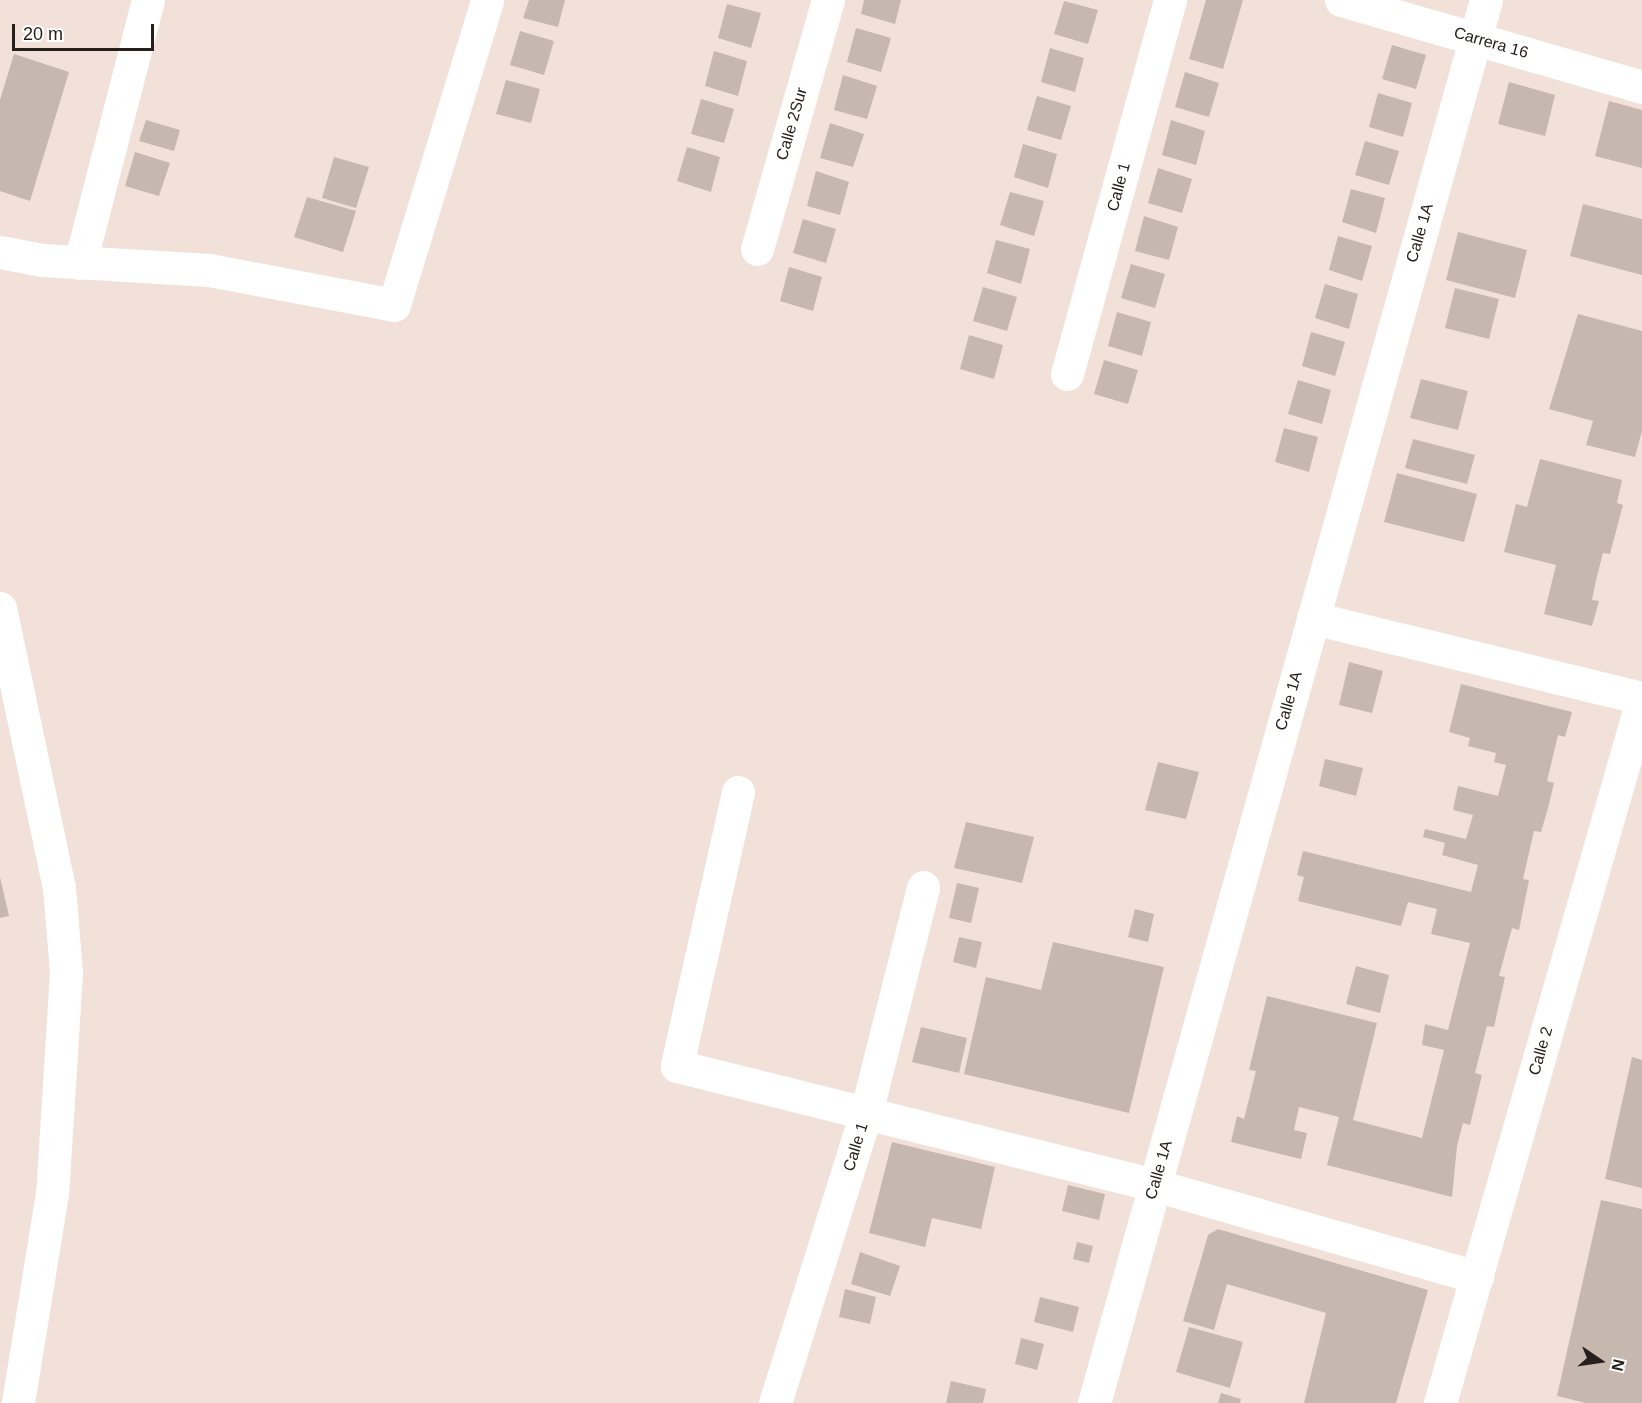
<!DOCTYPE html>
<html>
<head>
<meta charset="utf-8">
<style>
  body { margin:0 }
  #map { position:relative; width:1642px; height:1403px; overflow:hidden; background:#f1e1d8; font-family:Arial,sans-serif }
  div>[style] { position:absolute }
  .building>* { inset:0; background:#c7b8af }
  .minor>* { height:33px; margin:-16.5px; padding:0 16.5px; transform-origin:16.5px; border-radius:16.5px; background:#fff }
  span { translate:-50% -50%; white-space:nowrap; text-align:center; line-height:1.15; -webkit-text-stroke:5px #fff; paint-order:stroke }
  .street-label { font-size:16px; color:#26201d }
  .north { position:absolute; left:1570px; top:1331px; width:60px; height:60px; -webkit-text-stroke:4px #fff; paint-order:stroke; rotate:103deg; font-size:16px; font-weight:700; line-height:24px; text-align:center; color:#26201d }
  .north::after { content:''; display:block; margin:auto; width:21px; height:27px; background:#26201d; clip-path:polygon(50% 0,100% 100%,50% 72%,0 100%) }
  .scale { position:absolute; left:12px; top:24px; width:142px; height:27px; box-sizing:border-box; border:3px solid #26201d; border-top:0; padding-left:8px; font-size:18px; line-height:21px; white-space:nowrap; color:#26201d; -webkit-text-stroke:4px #fff; paint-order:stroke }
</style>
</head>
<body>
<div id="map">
  <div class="building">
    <div style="clip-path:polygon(529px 0,565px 0,558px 27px,523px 18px)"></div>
    <div style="clip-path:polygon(864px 0,901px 0,895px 24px,861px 14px)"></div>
    <div style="clip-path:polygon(1243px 0,1223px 69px,1189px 59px,1206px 0)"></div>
    <div style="clip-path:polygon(1064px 1px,1098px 10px,1088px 44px,1054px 34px)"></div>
    <div style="clip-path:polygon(727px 4px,761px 13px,751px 48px,718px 38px)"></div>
    <div style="clip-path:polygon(856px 28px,891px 38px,881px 72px,847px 62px)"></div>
    <div style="clip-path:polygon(520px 31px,554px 41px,544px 75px,510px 65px)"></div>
    <div style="clip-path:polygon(1392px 45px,1426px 55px,1416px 89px,1382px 79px)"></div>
    <div style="clip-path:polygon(1050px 48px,1084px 58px,1075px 92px,1041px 82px)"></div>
    <div style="clip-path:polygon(714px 51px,747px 61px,738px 96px,705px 86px)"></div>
    <div style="clip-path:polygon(14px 54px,69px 72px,30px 201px,0 191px,0 100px)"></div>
    <div style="clip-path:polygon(1185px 72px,1219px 83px,1209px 117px,1175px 107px)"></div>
    <div style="clip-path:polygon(843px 75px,877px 86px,867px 119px,834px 110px)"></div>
    <div style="clip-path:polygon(506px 80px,540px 89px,531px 123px,496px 114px)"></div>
    <div style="clip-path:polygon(1509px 82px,1555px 95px,1545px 136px,1498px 124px)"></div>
    <div style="clip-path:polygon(1378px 93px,1412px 103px,1403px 137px,1369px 127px)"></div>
    <div style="clip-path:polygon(1037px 96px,1071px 106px,1061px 140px,1027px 130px)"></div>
    <div style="clip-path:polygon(701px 99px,734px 109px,724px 143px,691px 134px)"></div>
    <div style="clip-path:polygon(1609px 101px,1642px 110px,1642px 168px,1595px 156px)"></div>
    <div style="clip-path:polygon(146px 120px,180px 130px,174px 151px,139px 141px)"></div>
    <div style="clip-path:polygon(1171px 120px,1205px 131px,1196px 165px,1162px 155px)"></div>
    <div style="clip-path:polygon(830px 123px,864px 134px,853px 167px,820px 158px)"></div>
    <div style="clip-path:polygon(1365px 141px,1399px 151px,1389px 185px,1355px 175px)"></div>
    <div style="clip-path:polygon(1023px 144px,1057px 154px,1048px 188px,1014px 177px)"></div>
    <div style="clip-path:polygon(687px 147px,720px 157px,711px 192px,677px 181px)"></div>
    <div style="clip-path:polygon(135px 152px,170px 163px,159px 196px,125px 186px)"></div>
    <div style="clip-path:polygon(334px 157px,369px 167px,356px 208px,322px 198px)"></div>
    <div style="clip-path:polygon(1158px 168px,1192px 179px,1182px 213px,1148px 203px)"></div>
    <div style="clip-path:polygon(816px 171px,849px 182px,840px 215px,807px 206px)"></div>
    <div style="clip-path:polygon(1351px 189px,1385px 198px,1376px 233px,1342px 222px)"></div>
    <div style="clip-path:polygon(1010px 192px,1044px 201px,1034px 236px,1000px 225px)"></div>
    <div style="clip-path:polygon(307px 197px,356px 211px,343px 252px,294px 237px)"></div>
    <div style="clip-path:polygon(1583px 204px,1642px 219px,1642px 275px,1570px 256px)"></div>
    <div style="clip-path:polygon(1144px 216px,1178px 227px,1169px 260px,1135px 251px)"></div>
    <div style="clip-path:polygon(803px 219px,836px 229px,826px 263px,793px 253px)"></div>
    <div style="clip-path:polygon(1458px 232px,1527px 250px,1515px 298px,1446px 280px)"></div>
    <div style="clip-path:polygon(1338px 236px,1372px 246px,1362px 281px,1329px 270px)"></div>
    <div style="clip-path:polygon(996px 240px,1030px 249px,1021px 284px,987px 273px)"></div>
    <div style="clip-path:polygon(1131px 264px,1165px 274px,1155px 308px,1121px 298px)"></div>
    <div style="clip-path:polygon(789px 267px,822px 277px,813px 311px,780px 301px)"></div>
    <div style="clip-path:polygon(1325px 284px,1358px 294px,1349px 329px,1315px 318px)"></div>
    <div style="clip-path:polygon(983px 287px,1017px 297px,1007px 331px,973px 321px)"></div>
    <div style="clip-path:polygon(1455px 288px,1499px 299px,1489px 339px,1445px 328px)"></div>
    <div style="clip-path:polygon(1117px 312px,1151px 322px,1142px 356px,1108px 346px)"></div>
    <div style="clip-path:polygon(1578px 314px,1642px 331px,1642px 431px,1635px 457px,1586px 445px,1593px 421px,1549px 409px)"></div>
    <div style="clip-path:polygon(1311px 332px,1345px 342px,1335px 376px,1302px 366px)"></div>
    <div style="clip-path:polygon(969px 335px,1003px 345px,994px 379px,960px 369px)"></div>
    <div style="clip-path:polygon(1104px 360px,1138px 370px,1128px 404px,1094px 394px)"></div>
    <div style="clip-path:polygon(1421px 379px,1468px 391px,1458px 430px,1410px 418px)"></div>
    <div style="clip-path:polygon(1298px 380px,1331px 390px,1322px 424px,1288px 414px)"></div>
    <div style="clip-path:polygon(1284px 428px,1318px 437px,1309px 472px,1275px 462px)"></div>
    <div style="clip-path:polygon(1413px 439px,1475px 455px,1467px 484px,1405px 468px)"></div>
    <div style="clip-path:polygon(1540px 459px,1622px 480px,1617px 503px,1623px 505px,1610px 554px,1603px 553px,1597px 576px,1592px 600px,1599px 601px,1592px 626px,1544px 614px,1556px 565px,1504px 552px,1516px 504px,1527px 507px)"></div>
    <div style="clip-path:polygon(1397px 473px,1477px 494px,1464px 542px,1384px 522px)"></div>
    <div style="clip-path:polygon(1349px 662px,1383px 671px,1372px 713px,1339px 705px)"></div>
    <div style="clip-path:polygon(1461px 684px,1572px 712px,1565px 737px,1558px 735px,1547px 781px,1554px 783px,1548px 808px,1541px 832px,1534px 831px,1523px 879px,1529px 880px,1519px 930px,1512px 928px,1499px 976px,1505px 977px,1494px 1027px,1487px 1026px,1481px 1049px,1475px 1073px,1482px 1075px,1470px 1125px,1463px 1123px,1457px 1146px,1452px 1197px,1327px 1165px,1339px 1117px,1299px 1107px,1294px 1130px,1307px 1133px,1301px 1159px,1231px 1142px,1237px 1116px,1244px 1119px,1256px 1071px,1249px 1070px,1267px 996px,1377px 1023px,1353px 1120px,1422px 1138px,1444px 1050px,1422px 1045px,1425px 1024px,1448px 1030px,1470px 943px,1431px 934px,1437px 909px,1408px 902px,1401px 926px,1298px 901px,1304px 877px,1297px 875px,1303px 851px,1471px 892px,1478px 865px,1442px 855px,1445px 843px,1423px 837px,1425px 829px,1466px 839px,1473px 815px,1453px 810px,1458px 786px,1498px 796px,1506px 765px,1494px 762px,1496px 753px,1468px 746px,1470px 738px,1449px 732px)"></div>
    <div style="clip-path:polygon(1325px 759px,1363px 768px,1356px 796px,1319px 786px)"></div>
    <div style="clip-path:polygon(1158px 762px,1199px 772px,1186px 819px,1145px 810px)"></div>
    <div style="clip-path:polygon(966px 822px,1034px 837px,1022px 883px,954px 868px)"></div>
    <div style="clip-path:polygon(0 877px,9px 916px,0 918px)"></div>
    <div style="clip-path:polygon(957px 883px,979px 888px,971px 923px,949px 918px)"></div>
    <div style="clip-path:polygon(1135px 909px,1154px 914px,1148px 942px,1128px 937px)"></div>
    <div style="clip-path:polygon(959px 937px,982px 942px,976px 968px,953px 962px)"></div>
    <div style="clip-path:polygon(1053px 942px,1164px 967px,1129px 1113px,964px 1074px,986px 977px,1041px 990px)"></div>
    <div style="clip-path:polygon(1356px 966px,1389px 975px,1380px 1013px,1346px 1004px)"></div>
    <div style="clip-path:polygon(921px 1027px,967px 1038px,959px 1073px,912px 1062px)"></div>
    <div style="clip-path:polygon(1632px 1057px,1642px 1060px,1642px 1188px,1605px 1179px)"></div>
    <div style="clip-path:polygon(892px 1142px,995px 1167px,981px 1229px,932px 1218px,925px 1247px,869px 1233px)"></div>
    <div style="clip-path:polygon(1068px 1185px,1105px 1194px,1099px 1220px,1062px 1211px)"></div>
    <div style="clip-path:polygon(1601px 1200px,1642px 1209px,1642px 1403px,1586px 1403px,1557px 1396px)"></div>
    <div style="clip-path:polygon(1218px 1229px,1428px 1290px,1396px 1403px,1304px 1403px,1326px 1313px,1227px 1284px,1214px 1330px,1183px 1321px,1208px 1235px)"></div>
    <div style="clip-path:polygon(1077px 1242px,1093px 1246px,1089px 1263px,1073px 1259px)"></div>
    <div style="clip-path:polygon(860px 1252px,900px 1266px,890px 1296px,851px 1284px)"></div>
    <div style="clip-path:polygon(845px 1289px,876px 1297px,870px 1324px,839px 1317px)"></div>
    <div style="clip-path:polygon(1040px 1297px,1079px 1307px,1073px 1332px,1034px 1322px)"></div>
    <div style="clip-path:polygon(1189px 1327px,1243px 1342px,1230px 1388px,1176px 1372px)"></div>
    <div style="clip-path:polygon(1021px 1338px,1044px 1344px,1037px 1370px,1015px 1364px)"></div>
    <div style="clip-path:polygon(951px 1381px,986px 1389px,983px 1403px,946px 1403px)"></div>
    <div style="clip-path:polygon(1221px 1393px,1241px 1399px,1240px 1403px,1218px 1403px)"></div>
  </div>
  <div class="minor">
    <div style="left:1341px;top:0;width:313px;rotate:16.1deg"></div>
    <div style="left:757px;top:249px;width:259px;rotate:-74.1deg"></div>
    <div style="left:0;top:252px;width:43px;rotate:10.8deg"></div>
    <div style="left:42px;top:260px;width:167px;rotate:3.4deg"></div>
    <div style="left:209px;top:270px;width:188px;rotate:10.7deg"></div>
    <div style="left:394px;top:305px;width:319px;rotate:-73deg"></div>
    <div style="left:80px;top:263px;width:272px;rotate:-75.5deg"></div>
    <div style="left:1067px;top:374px;width:388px;rotate:-74.6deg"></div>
    <div style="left:0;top:608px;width:285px;rotate:78.1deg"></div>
    <div style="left:59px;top:887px;width:86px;rotate:85.3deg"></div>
    <div style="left:66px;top:973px;width:220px;rotate:93.6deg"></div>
    <div style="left:52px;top:1193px;width:213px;rotate:99.2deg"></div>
    <div style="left:1313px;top:618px;width:339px;rotate:13.7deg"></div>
    <div style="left:738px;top:792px;width:281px;rotate:102.6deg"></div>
    <div style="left:677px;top:1066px;width:492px;rotate:14deg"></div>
    <div style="left:1154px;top:1185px;width:336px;rotate:15.9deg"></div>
    <div style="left:775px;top:1403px;width:304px;rotate:-72.6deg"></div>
    <div style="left:866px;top:1113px;width:233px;rotate:-75.8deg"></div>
    <div style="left:1094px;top:1403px;width:1457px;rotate:-74.39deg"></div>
    <div style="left:1440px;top:1403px;width:731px;rotate:-73.97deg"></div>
  </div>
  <div class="street-label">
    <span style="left:1491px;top:43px;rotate:16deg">Carrera 16</span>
    <span style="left:792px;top:124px;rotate:-74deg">Calle 2Sur</span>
    <span style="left:1119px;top:187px;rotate:-75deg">Calle 1</span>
    <span style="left:1420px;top:233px;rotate:-74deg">Calle 1A</span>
    <span style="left:1289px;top:701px;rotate:-74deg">Calle 1A</span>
    <span style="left:1541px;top:1051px;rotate:-74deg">Calle 2</span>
    <span style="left:856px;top:1147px;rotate:-73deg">Calle 1</span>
    <span style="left:1159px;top:1170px;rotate:-74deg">Calle 1A</span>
  </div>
  <div class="north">N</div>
  <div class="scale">20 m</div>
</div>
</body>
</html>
